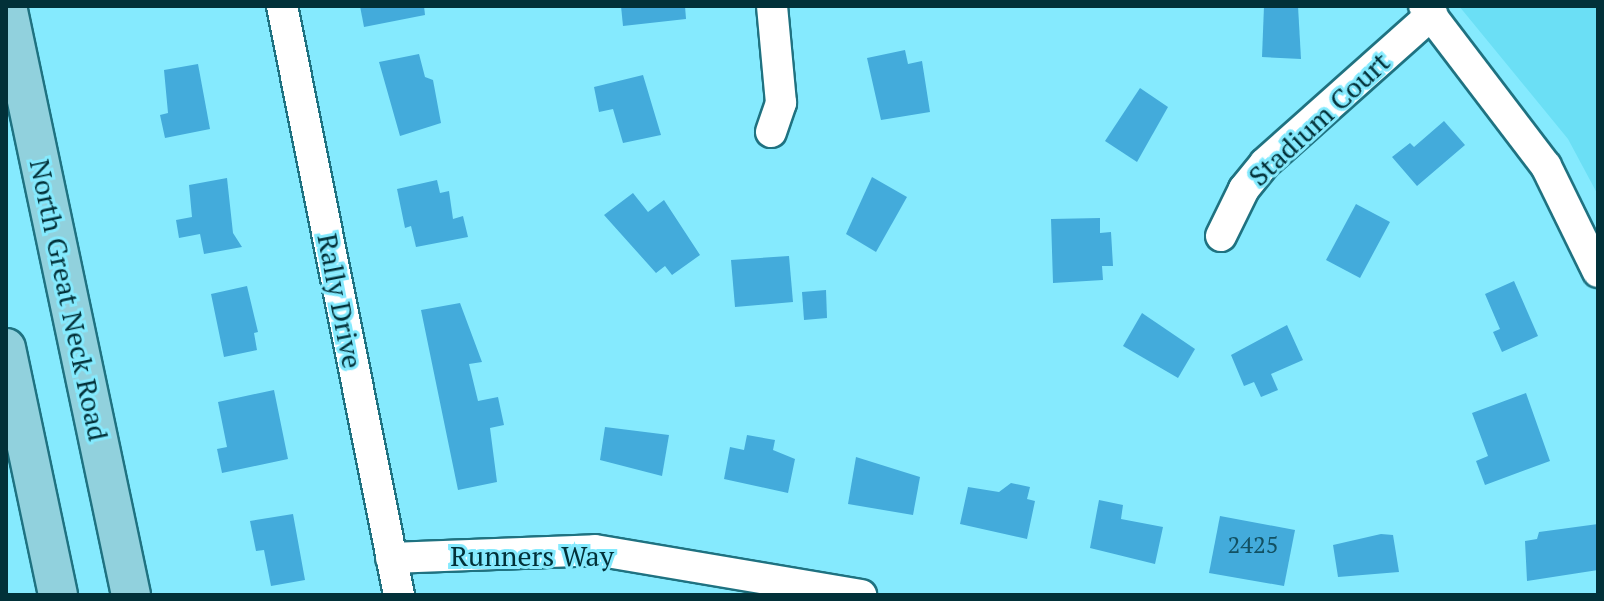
<!DOCTYPE html>
<html>
<head>
<meta charset="utf-8">
<style>
  body { margin:0 }
  #map { position:relative; width:1604px; height:601px; overflow:hidden; background:#85eafe; font-family:"PT Serif",serif }
  div>[style] { position:absolute }
  .built>* { inset:0; background:#6bdff5 }
  .building>* { inset:0; background:#43abdb }
  .roads { filter:drop-shadow(2px 0 #1f7281) drop-shadow(-2px 0 #1f7281) drop-shadow(0 2px #1f7281) drop-shadow(0 -2px #1f7281) }
  .minor>* { height:30px; margin:-15px; padding:0 15px; transform-origin:15px; border-radius:15px; background:#fff }
  .major>* { height:38px; margin:-19px; padding:0 19px; transform-origin:19px; border-radius:19px; background:#91d1dd }
  span { translate:-50% -50%; white-space:nowrap; text-align:center; line-height:1.15; -webkit-text-stroke:6px #85eafe; paint-order:stroke }
  .number-label { font-size:24px; color:#125062 }
  .number-label span { -webkit-text-stroke-width:0 }
  .street-label { font-size:28px; color:#023139 }
  .frame { position:absolute; inset:0; border:8px solid #023139; pointer-events:none }
</style>
</head>
<body>
<div id="map">
  <div class="built">
    <div style="clip-path:polygon(1459px 6px,1598px 6px,1598px 195px,1568px 139px)"></div>
  </div>
  <div class="building">
    <div style="clip-path:polygon(360px 6px,424px 6px,425px 15px,364px 27px)"></div>
    <div style="clip-path:polygon(621px 6px,685px 6px,686px 19px,623px 26px)"></div>
    <div style="clip-path:polygon(1264px 6px,1298px 6px,1301px 59px,1262px 57px)"></div>
    <div style="clip-path:polygon(905px 50px,908px 64px,922px 61px,930px 112px,881px 120px,867px 58px)"></div>
    <div style="clip-path:polygon(419px 54px,425px 77px,433px 80px,441px 123px,400px 136px,379px 62px)"></div>
    <div style="clip-path:polygon(198px 64px,210px 129px,165px 138px,160px 115px,168px 113px,164px 70px)"></div>
    <div style="clip-path:polygon(643px 75px,661px 135px,623px 143px,613px 109px,599px 112px,594px 87px)"></div>
    <div style="clip-path:polygon(1140px 88px,1168px 107px,1137px 162px,1105px 141px)"></div>
    <div style="clip-path:polygon(1444px 121px,1465px 145px,1417px 186px,1392px 157px,1410px 143px,1414px 147px)"></div>
    <div style="clip-path:polygon(872px 177px,907px 197px,876px 252px,846px 234px)"></div>
    <div style="clip-path:polygon(227px 178px,233px 233px,242px 247px,204px 254px,200px 234px,179px 238px,176px 220px,192px 217px,189px 185px)"></div>
    <div style="clip-path:polygon(437px 180px,440px 193px,449px 191px,453px 219px,463px 216px,468px 237px,416px 247px,411px 226px,405px 228px,397px 189px)"></div>
    <div style="clip-path:polygon(633px 193px,648px 212px,664px 200px,700px 255px,672px 275px,665px 266px,656px 273px,604px 215px)"></div>
    <div style="clip-path:polygon(1356px 204px,1390px 222px,1360px 278px,1326px 260px)"></div>
    <div style="clip-path:polygon(1100px 218px,1100px 233px,1111px 232px,1113px 266px,1102px 266px,1103px 280px,1053px 283px,1051px 219px)"></div>
    <div style="clip-path:polygon(789px 256px,793px 302px,735px 307px,731px 260px)"></div>
    <div style="clip-path:polygon(1514px 281px,1538px 336px,1502px 352px,1493px 332px,1500px 329px,1485px 294px)"></div>
    <div style="clip-path:polygon(247px 286px,258px 332px,254px 333px,257px 350px,224px 357px,211px 294px)"></div>
    <div style="clip-path:polygon(826px 290px,827px 318px,804px 320px,802px 292px)"></div>
    <div style="clip-path:polygon(460px 303px,482px 362px,469px 364px,478px 401px,498px 397px,504px 425px,490px 428px,497px 482px,458px 490px,421px 310px)"></div>
    <div style="clip-path:polygon(1142px 313px,1195px 349px,1178px 378px,1123px 346px)"></div>
    <div style="clip-path:polygon(1287px 325px,1303px 360px,1271px 374px,1278px 390px,1261px 397px,1254px 382px,1244px 386px,1231px 355px)"></div>
    <div style="clip-path:polygon(274px 390px,288px 459px,222px 473px,217px 449px,227px 447px,218px 402px)"></div>
    <div style="clip-path:polygon(1526px 393px,1550px 461px,1485px 485px,1476px 461px,1488px 456px,1472px 413px)"></div>
    <div style="clip-path:polygon(605px 427px,669px 435px,662px 476px,600px 460px)"></div>
    <div style="clip-path:polygon(747px 435px,775px 440px,773px 450px,795px 459px,788px 493px,724px 479px,730px 447px,744px 450px)"></div>
    <div style="clip-path:polygon(856px 457px,920px 477px,913px 515px,848px 504px)"></div>
    <div style="clip-path:polygon(1011px 483px,1030px 487px,1027px 499px,1035px 501px,1027px 539px,960px 524px,968px 487px,999px 492px)"></div>
    <div style="clip-path:polygon(1099px 500px,1123px 505px,1121px 519px,1163px 527px,1155px 564px,1090px 548px)"></div>
    <div style="clip-path:polygon(293px 514px,305px 580px,271px 586px,264px 550px,256px 551px,250px 521px)"></div>
    <div style="clip-path:polygon(1220px 516px,1295px 530px,1284px 586px,1209px 573px)"></div>
    <div style="clip-path:polygon(1598px 524px,1598px 570px,1527px 581px,1525px 541px,1537px 539px,1539px 532px)"></div>
    <div style="clip-path:polygon(1381px 534px,1393px 535px,1399px 572px,1338px 577px,1333px 545px)"></div>
  </div>
  <div class="roads">
    <div class="minor">
      <div style="left:282px;top:6px;width:601px;rotate:78.76deg"></div>
      <div style="left:1424px;top:6px;width:201px;rotate:52.7deg"></div>
      <div style="left:1546px;top:166px;width:118px;rotate:63.9deg"></div>
      <div style="left:771px;top:132px;width:31px;rotate:-71deg"></div>
      <div style="left:781px;top:103px;width:97px;rotate:-95.3deg"></div>
      <div style="left:1221px;top:236px;width:52px;rotate:-63.9deg"></div>
      <div style="left:1244px;top:189px;width:33px;rotate:-51deg"></div>
      <div style="left:1265px;top:163px;width:224px;rotate:-41.7deg"></div>
      <div style="left:391px;top:558px;width:204px;rotate:-2.2deg"></div>
      <div style="left:595px;top:550px;width:270px;rotate:9.6deg"></div>
    </div>
    <div class="major">
      <div style="left:7px;top:6px;width:602px;rotate:78.11deg"></div>
      <div style="left:6px;top:348px;width:252px;rotate:78.1deg"></div>
    </div>
  </div>
  <div class="number-label">
    <span style="left:1253px;top:545px">2425</span>
  </div>
  <div class="street-label">
    <span style="left:1319px;top:119px;rotate:-43deg">Stadium Court</span>
    <span style="left:69px;top:300px;rotate:78deg">North Great Neck Road</span>
    <span style="left:340px;top:301px;rotate:79deg">Rally Drive</span>
    <span style="left:532px;top:556px">Runners Way</span>
  </div>
  <div class="frame"></div>
</div>
</body>
</html>
